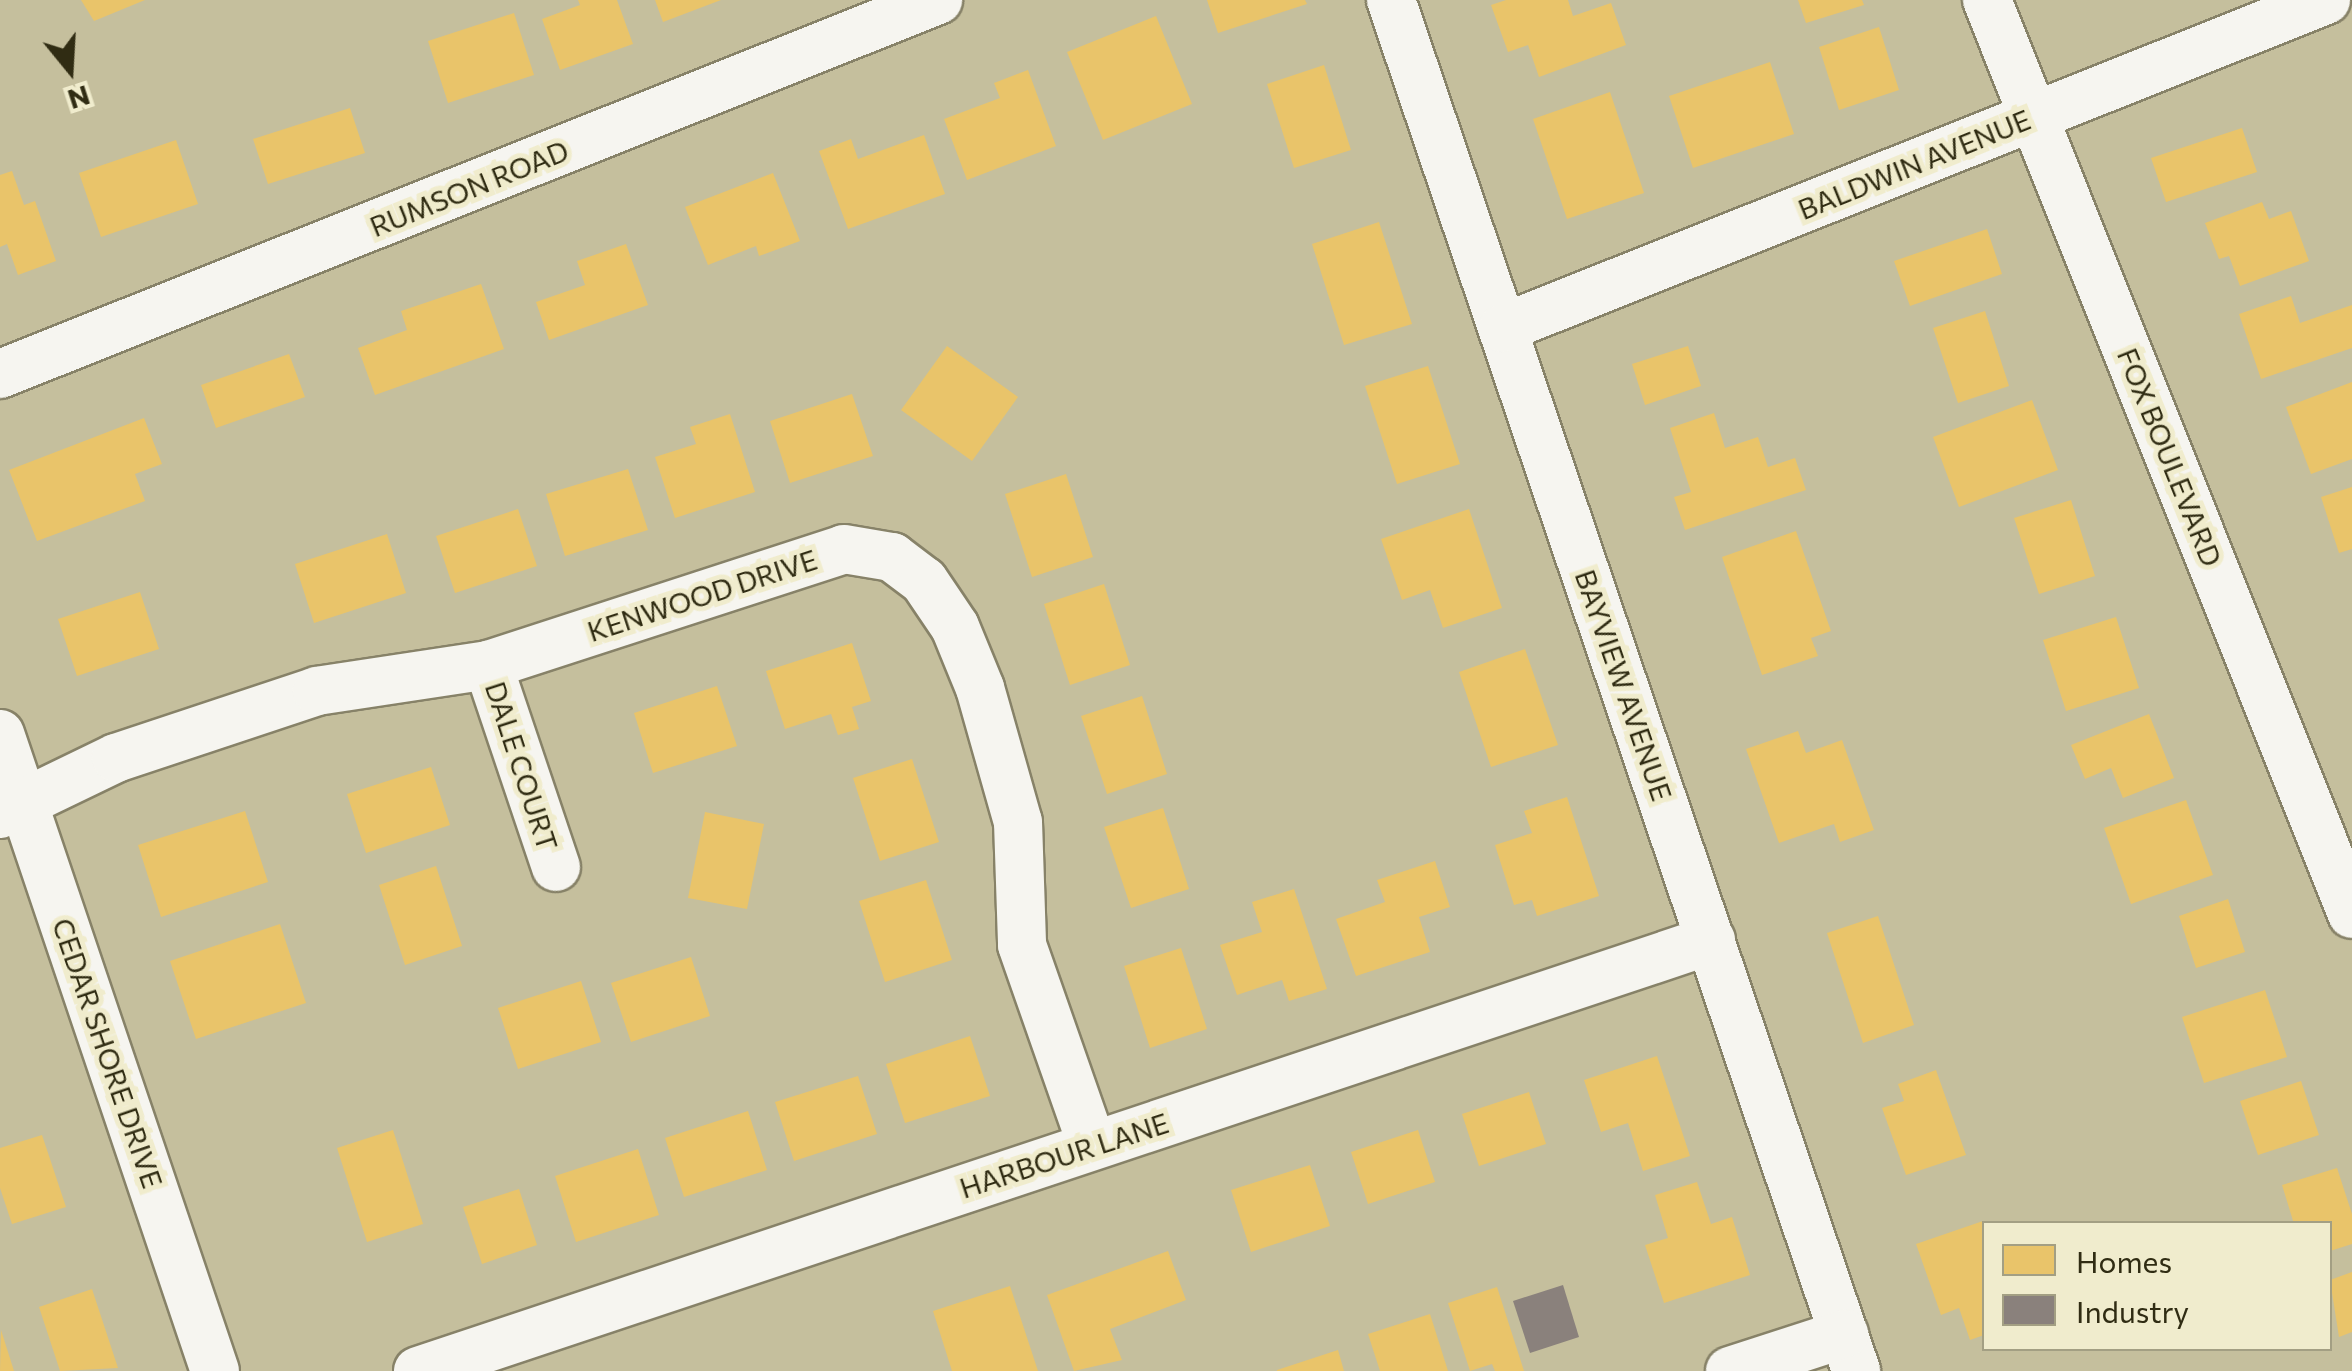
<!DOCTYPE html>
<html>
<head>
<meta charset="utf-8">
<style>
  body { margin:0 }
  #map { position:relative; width:2352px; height:1371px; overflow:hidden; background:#c5bf9d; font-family:Commissioner,sans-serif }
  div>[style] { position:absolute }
  .homes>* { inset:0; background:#e9c46a }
  .industry>* { inset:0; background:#8a817c }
  .roads { filter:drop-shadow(2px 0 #878268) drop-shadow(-2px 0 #878268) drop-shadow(0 2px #878268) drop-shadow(0 -2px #878268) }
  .minor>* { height:48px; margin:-24px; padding:0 24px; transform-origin:24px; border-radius:24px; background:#f6f5f0 }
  span { translate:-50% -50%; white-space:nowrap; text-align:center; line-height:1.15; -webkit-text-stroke:10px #f0eccd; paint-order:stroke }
  .street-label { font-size:28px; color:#302c13 }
  .legend { position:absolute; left:1982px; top:1221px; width:350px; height:130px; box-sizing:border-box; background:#f0eccd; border:2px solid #a39f83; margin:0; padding:12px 18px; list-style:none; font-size:30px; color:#302c13 }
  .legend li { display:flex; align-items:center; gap:20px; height:50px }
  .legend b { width:50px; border:2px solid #a39f83 }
  .north { position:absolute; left:20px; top:20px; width:100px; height:100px; -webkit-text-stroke:8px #f0eccd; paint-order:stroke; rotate:162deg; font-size:28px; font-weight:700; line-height:40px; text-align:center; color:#302c13 }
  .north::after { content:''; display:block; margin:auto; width:35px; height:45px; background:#302c13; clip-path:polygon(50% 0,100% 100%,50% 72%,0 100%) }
</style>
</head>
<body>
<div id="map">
  <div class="homes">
    <div style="clip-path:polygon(81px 0,145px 0,94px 21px)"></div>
    <div style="clip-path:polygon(578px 0,617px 0,633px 44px,560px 70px,542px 19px,580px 5px)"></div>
    <div style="clip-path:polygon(655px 0,721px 0,663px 22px)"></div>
    <div style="clip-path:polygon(1207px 0,1305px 0,1307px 4px,1218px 33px)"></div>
    <div style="clip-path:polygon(1506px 0,1568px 0,1573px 16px,1611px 3px,1626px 45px,1539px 77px,1528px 45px,1508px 52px,1491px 5px)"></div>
    <div style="clip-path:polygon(1798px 0,1862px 0,1864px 5px,1806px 23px)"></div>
    <div style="clip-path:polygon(514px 13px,534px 75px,448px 103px,428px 41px)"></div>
    <div style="clip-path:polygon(1156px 16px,1192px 104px,1103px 140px,1067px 52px)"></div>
    <div style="clip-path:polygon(1879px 27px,1899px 90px,1839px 110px,1819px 47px)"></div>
    <div style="clip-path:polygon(1770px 62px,1794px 134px,1693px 168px,1669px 96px)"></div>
    <div style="clip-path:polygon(1324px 65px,1351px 150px,1294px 168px,1267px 84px)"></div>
    <div style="clip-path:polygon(1028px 70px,1056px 146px,967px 180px,944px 119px,1000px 98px,994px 83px)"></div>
    <div style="clip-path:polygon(1610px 92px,1644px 193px,1567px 219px,1533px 119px)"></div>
    <div style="clip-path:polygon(350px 108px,365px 153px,268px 184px,253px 139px)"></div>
    <div style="clip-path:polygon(2242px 128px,2257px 172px,2166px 202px,2151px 158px)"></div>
    <div style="clip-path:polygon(924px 135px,945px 194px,848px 229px,819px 151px,851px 139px,858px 159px)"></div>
    <div style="clip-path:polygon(176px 140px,198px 204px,101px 237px,79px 173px)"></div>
    <div style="clip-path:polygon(12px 171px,24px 205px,35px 201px,56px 261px,18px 275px,7px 244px,0 247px,0 175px)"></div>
    <div style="clip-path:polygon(773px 173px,800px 241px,759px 256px,756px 246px,708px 265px,685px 207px)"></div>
    <div style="clip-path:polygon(2262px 202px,2269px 219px,2291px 211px,2309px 261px,2240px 286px,2229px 256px,2219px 259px,2205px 223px)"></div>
    <div style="clip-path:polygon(1379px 222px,1412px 324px,1344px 345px,1312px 244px)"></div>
    <div style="clip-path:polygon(1987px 229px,2002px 274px,1910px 306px,1894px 261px)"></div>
    <div style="clip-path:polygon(626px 244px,648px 305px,549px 340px,536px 302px,585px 285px,577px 261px)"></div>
    <div style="clip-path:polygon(481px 284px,504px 349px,375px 395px,358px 348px,407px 330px,401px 311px)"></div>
    <div style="clip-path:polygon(2291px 296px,2300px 323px,2352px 305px,2352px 348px,2261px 379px,2239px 314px)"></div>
    <div style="clip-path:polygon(1985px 311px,2009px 386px,1958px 403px,1933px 328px)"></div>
    <div style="clip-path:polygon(947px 346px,1018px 397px,972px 461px,901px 410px)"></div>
    <div style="clip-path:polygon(1688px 346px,1701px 386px,1645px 405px,1632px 364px)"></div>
    <div style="clip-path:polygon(289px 354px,305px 397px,216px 428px,201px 385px)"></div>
    <div style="clip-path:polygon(1428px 366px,1460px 464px,1397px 484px,1365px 386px)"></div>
    <div style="clip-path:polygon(2352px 382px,2352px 459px,2311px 474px,2286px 407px)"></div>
    <div style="clip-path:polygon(852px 394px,873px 456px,790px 483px,770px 421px)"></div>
    <div style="clip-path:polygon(2032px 400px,2058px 470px,1959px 507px,1933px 437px)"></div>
    <div style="clip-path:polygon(1714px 413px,1725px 448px,1758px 437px,1768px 467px,1795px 458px,1806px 490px,1685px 530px,1674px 497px,1691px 492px,1670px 428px)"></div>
    <div style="clip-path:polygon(730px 414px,755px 492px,675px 518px,655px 457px,696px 444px,690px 427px)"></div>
    <div style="clip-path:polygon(144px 418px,162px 464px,135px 474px,145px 501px,37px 541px,9px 470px)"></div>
    <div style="clip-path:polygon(628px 469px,648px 530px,565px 556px,546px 494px)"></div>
    <div style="clip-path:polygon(1066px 474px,1093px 557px,1032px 577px,1005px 494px)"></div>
    <div style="clip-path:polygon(2352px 487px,2352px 549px,2339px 553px,2321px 497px)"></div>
    <div style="clip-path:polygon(2071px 500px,2095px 576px,2039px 594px,2014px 518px)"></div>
    <div style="clip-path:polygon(518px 509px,537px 566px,455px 593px,436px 536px)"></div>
    <div style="clip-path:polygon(1469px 509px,1502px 608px,1443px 628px,1430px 590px,1402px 600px,1381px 539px)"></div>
    <div style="clip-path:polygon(1796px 531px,1831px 631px,1811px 638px,1818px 656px,1762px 675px,1722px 557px)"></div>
    <div style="clip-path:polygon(387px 534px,406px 593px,314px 623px,295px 564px)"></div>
    <div style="clip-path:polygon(1104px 584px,1130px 665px,1070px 685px,1044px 604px)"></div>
    <div style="clip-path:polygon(140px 592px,159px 649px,77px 676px,58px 619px)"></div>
    <div style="clip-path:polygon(2116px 617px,2139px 688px,2066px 711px,2043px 640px)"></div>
    <div style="clip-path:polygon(852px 643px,871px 701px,852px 707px,859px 729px,838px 735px,831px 714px,785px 729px,766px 671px)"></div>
    <div style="clip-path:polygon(1525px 649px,1558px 745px,1491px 767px,1459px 672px)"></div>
    <div style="clip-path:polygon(717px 686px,737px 746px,653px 773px,634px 713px)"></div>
    <div style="clip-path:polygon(1142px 696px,1167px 774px,1107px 794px,1081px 716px)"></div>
    <div style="clip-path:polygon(2149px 714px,2174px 778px,2123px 798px,2111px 768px,2085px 779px,2071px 745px)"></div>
    <div style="clip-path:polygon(1798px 731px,1806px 753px,1842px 740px,1874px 830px,1840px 842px,1834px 824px,1779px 843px,1746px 749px)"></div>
    <div style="clip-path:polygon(912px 759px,939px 842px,880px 861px,853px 778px)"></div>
    <div style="clip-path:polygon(431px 767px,450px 825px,366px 853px,347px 794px)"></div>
    <div style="clip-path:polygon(1567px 797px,1599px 896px,1537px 916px,1532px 900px,1514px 905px,1495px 845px,1532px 833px,1524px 811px)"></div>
    <div style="clip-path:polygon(2186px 800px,2213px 875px,2131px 904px,2104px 828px)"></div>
    <div style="clip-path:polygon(1163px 808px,1189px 889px,1131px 908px,1104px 827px)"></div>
    <div style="clip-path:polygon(245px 811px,268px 882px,161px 917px,138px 845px)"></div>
    <div style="clip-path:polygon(705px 812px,764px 824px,747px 909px,688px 898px)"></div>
    <div style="clip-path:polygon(1435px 861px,1450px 907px,1419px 917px,1430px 952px,1356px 976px,1336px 919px,1385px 902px,1377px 880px)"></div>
    <div style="clip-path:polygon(436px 866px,462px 946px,405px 965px,379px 885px)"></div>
    <div style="clip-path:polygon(926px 880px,952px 960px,885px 982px,859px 901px)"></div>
    <div style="clip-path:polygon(1294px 889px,1327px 989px,1289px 1001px,1282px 980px,1237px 995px,1220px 945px,1262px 932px,1252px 902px)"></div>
    <div style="clip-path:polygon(2228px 899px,2245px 952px,2196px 968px,2179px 916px)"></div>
    <div style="clip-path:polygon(1878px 916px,1914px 1025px,1863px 1043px,1827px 933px)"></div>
    <div style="clip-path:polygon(280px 924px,306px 1003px,196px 1039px,170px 961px)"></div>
    <div style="clip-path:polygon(1181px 948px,1207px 1029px,1150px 1048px,1124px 966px)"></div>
    <div style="clip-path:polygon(691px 957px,710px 1016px,631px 1042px,611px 983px)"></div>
    <div style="clip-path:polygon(581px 981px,601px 1042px,518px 1069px,498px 1008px)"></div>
    <div style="clip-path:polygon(2265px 990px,2287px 1057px,2204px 1083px,2182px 1017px)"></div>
    <div style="clip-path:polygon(970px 1036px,990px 1096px,905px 1123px,886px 1064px)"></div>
    <div style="clip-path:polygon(1657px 1056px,1690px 1156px,1643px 1171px,1628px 1123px,1601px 1132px,1584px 1080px)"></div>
    <div style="clip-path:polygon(1936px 1070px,1966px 1155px,1906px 1175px,1882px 1108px,1904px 1101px,1898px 1084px)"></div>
    <div style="clip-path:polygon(858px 1076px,877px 1134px,794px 1161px,775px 1102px)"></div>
    <div style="clip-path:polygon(2301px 1081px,2319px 1135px,2258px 1155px,2240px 1101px)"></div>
    <div style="clip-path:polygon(1529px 1092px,1546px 1144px,1479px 1166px,1462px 1114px)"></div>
    <div style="clip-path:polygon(748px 1111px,767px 1170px,684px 1197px,665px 1138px)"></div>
    <div style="clip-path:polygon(393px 1130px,423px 1224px,367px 1242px,337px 1148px)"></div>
    <div style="clip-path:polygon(1418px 1130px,1435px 1182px,1368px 1204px,1351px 1152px)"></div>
    <div style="clip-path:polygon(42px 1135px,66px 1207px,12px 1224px,0 1188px,0 1148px)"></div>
    <div style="clip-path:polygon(638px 1149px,659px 1215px,576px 1242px,555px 1176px)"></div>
    <div style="clip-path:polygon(1310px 1165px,1330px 1226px,1251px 1252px,1231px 1190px)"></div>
    <div style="clip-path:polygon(2337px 1168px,2352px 1214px,2352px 1244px,2330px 1251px,2330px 1224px,2294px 1224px,2282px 1185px)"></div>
    <div style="clip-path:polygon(1697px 1182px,1711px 1224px,1732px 1217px,1750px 1275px,1664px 1303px,1645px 1245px,1668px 1238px,1655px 1195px)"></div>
    <div style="clip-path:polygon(519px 1189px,537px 1245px,482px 1264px,463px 1207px)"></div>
    <div style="clip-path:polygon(1983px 1221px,1984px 1335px,1970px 1340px,1959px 1308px,1941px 1315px,1916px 1244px)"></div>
    <div style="clip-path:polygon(1168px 1251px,1186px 1300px,1110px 1329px,1122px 1360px,1074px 1371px,1047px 1295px)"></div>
    <div style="clip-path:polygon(2352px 1272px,2352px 1332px,2339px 1337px,2330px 1280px)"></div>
    <div style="clip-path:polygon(1010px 1286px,1038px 1371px,952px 1371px,933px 1311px)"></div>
    <div style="clip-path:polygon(1497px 1287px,1524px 1371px,1495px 1371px,1492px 1364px,1470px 1371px,1448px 1303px)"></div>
    <div style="clip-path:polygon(92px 1289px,118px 1368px,60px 1371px,39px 1307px)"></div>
    <div style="clip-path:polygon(1430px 1314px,1448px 1371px,1380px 1371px,1368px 1334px)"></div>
    <div style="clip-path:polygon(1px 1330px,14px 1371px,0 1371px)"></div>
    <div style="clip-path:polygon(1338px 1350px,1344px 1371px,1277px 1371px,1277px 1370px)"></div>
  </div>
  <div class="industry">
    <div style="clip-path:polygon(1563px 1285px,1579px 1337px,1530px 1353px,1513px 1301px)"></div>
  </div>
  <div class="roads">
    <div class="minor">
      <div style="left:1391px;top:0;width:1448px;rotate:71.26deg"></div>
      <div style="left:1987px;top:0;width:984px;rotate:68.23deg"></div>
      <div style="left:1503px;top:328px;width:886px;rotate:-21.73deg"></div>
      <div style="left:0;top:374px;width:1010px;rotate:-21.74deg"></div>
      <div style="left:488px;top:665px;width:213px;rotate:71.4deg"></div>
      <div style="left:0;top:734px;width:672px;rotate:71.35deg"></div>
      <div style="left:0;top:814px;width:129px;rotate:-25.8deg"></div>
      <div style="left:116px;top:758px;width:212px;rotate:-18.4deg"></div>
      <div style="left:317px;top:691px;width:173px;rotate:-8.6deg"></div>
      <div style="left:488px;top:665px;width:374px;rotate:-18deg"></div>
      <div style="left:844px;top:549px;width:49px;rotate:9.5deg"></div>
      <div style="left:892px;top:557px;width:40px;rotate:37deg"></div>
      <div style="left:924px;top:581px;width:55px;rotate:56deg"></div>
      <div style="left:955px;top:627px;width:66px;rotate:67.7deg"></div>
      <div style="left:980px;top:688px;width:139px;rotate:74.2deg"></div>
      <div style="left:1018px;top:822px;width:123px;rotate:88.1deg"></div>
      <div style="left:1022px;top:945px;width:212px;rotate:70.7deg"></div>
      <div style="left:418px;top:1371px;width:1363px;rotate:-18.43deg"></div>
      <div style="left:1730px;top:1371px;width:120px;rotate:-18deg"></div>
    </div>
  </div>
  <div class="street-label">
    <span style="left:1914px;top:164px;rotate:-22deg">BALDWIN AVENUE</span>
    <span style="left:469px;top:188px;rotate:-22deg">RUMSON ROAD</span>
    <span style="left:2170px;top:457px;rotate:68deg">FOX BOULEVARD</span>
    <span style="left:702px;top:595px;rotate:-18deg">KENWOOD DRIVE</span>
    <span style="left:1624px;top:685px;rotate:71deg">BAYVIEW AVENUE</span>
    <span style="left:522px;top:766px;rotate:72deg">DALE COURT</span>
    <span style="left:108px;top:1053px;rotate:71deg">CEDAR SHORE DRIVE</span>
    <span style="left:1064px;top:1155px;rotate:-18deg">HARBOUR LANE</span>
  </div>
  <ul class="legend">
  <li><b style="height:28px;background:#e9c46a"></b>Homes</li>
  <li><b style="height:28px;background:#8a817c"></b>Industry</li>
  </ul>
  <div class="north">N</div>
</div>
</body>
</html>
